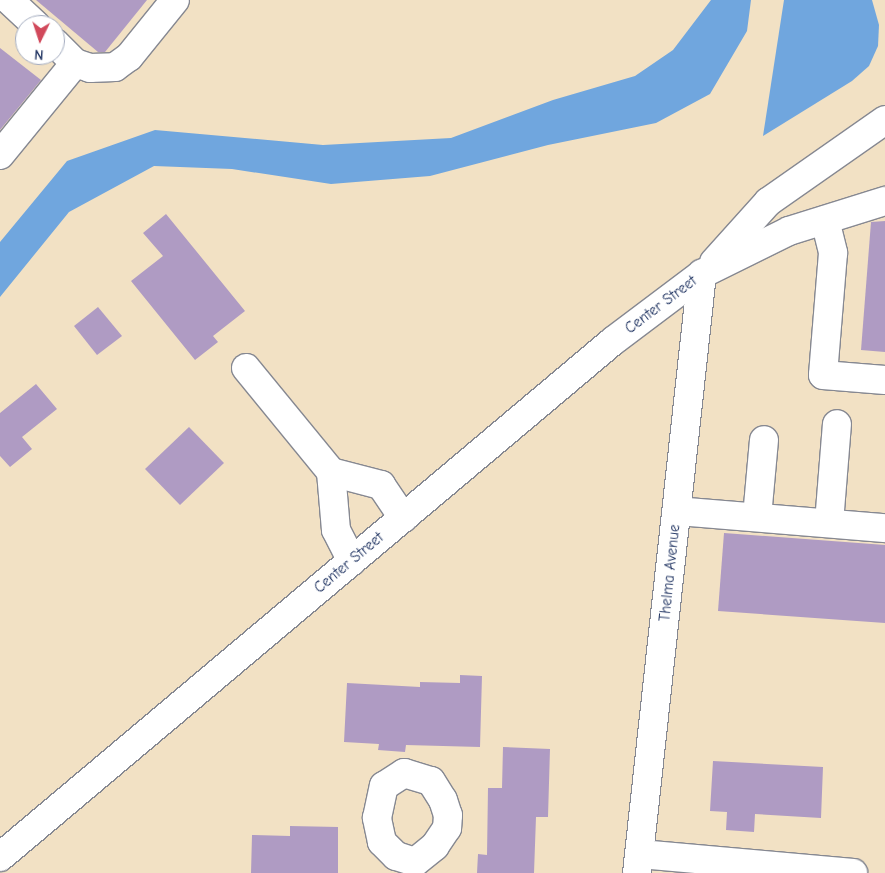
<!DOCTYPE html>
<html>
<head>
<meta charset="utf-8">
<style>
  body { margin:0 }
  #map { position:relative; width:885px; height:873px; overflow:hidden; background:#f2e1c4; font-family:"Comic Neue",sans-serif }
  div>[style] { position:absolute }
  .water>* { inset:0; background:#70a6de }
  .building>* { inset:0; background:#af9bc3 }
  .roads { filter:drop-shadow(1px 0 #868891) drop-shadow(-1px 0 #868891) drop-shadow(0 1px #868891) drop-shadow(0 -1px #868891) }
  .minor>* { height:28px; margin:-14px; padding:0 14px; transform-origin:14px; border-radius:14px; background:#fff }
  span { translate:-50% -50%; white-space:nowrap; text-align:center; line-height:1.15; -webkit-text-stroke:4px #fff; paint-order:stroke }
  .street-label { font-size:15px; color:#1b2f5e }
  .north { position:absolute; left:15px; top:15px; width:50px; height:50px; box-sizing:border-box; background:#fff; border:1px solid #a4acbf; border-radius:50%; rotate:184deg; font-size:14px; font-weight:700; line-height:20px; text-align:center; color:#1b2f5e }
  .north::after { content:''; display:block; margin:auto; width:18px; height:22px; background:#d1495b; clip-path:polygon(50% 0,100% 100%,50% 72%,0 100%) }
</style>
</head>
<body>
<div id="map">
  <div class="water">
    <div style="clip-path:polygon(711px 0,751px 0,747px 31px,710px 94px,656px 123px,548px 145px,430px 176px,331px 184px,232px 169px,154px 166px,69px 212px,0 297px,0 242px,67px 161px,155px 130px,323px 145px,451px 138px,553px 100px,635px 76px,673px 50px)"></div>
    <div style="clip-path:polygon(784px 0,872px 0,879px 25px,878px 46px,869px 66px,852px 81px,763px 136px)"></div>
  </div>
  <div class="building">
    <div style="clip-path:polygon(36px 0,147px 0,105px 52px,98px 52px)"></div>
    <div style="clip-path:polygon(0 48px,41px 80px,0 130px)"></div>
    <div style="clip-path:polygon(166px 214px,245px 311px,213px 336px,218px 342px,195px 360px,131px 281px,163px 256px,143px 233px)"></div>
    <div style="clip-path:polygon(885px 221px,885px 352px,861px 350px,871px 222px)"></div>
    <div style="clip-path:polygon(98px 307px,122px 336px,97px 355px,74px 326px)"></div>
    <div style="clip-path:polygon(36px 384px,57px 409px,22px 437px,32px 449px,10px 467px,0 456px,0 413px)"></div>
    <div style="clip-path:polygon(189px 427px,224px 463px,180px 505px,145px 469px)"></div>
    <div style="clip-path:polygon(724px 533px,885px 545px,885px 623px,718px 611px)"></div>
    <div style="clip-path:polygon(460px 675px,482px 676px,480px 747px,406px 745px,405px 752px,378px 750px,379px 744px,344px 742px,347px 683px,420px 687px,420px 682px,460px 683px)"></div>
    <div style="clip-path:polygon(503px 747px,550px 749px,548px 817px,536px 817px,534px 873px,477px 873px,478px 854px,487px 855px,488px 788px,502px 788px)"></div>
    <div style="clip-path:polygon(713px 761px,823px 767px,821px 818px,755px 814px,754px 832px,726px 830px,727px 812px,710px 811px)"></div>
    <div style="clip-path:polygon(290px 826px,338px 827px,338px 873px,251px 873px,252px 835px,290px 836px)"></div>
  </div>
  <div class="roads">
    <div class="minor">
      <div style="left:9px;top:0;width:37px;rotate:43deg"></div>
      <div style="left:75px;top:63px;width:16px;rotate:18deg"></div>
      <div style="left:90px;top:68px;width:25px;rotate:-2deg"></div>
      <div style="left:115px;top:67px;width:17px;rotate:-36deg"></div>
      <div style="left:129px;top:57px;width:73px;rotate:-51.1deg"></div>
      <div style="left:0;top:155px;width:119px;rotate:-50.8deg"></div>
      <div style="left:75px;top:63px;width:28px;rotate:-135deg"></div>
      <div style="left:825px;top:220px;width:34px;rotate:76deg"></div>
      <div style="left:833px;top:253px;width:122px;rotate:94.7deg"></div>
      <div style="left:823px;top:375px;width:62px;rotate:4.6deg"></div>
      <div style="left:714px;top:262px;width:81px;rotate:-48deg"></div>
      <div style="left:768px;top:202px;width:143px;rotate:-35deg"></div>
      <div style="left:246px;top:368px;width:134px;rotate:50.7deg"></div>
      <div style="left:331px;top:472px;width:52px;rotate:14.6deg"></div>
      <div style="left:381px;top:485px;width:40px;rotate:56deg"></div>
      <div style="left:331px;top:472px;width:58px;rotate:85.1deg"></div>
      <div style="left:336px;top:530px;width:35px;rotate:63deg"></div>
      <div style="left:677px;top:511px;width:209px;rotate:4.7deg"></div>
      <div style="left:757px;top:517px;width:77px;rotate:-84.8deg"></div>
      <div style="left:829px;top:523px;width:99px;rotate:-85.4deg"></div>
      <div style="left:404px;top:773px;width:28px;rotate:17deg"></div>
      <div style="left:431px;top:781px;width:22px;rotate:58deg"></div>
      <div style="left:443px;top:800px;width:16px;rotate:72deg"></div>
      <div style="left:448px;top:815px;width:13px;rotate:94deg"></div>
      <div style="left:447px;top:828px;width:22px;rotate:124deg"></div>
      <div style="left:435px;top:846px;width:26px;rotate:141deg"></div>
      <div style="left:415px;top:862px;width:20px;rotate:-162deg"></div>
      <div style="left:396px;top:856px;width:20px;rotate:-135deg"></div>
      <div style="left:382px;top:842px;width:25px;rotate:-102deg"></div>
      <div style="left:377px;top:818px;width:33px;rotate:-78deg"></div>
      <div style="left:384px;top:786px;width:24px;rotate:-33deg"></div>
      <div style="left:640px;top:854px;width:214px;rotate:5.1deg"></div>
      <div style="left:0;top:857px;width:801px;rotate:-40.09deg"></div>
      <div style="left:613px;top:341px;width:111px;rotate:-37deg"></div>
      <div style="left:702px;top:274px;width:97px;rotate:-26.3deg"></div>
      <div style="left:789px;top:231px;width:101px;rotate:-17.4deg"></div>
      <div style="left:637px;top:873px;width:603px;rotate:-83.81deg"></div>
    </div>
  </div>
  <div class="street-label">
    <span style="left:661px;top:305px;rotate:-37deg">Center Street</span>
    <span style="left:349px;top:563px;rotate:-40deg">Center Street</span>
    <span style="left:670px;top:573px;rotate:-84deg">Thelma Avenue</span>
  </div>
  <div class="north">N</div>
</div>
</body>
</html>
